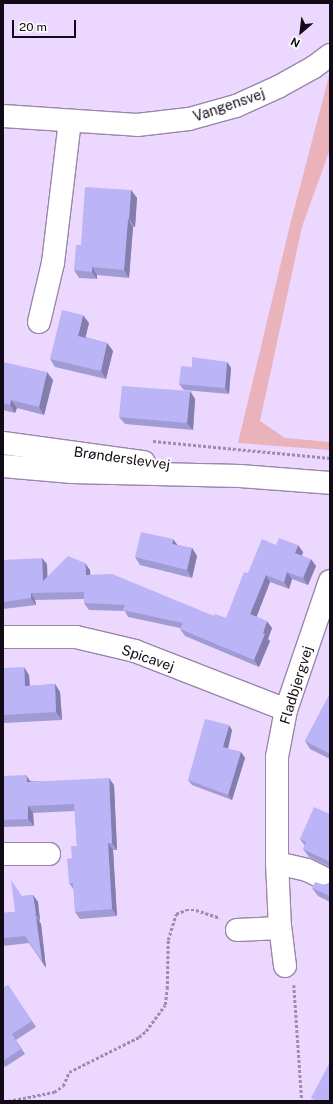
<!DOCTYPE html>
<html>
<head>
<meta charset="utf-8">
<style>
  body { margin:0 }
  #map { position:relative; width:333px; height:1104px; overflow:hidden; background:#ecd7fe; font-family:"Public Sans",sans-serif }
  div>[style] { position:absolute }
  .green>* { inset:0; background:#eab3bb }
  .path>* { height:2.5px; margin-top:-1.25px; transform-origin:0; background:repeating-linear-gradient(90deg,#9d8daa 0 3px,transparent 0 5px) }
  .roads { filter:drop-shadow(1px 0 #9986aa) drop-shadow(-1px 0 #9986aa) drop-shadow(0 1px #9986aa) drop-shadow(0 -1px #9986aa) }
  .minor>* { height:22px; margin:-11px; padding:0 11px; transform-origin:11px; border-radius:11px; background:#fff }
  .major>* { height:22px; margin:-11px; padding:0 11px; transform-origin:11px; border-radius:11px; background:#fff }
  .wall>* { inset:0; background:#a19bd4 }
  .shaded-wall>* { inset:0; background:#837ead }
  .building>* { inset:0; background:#bbb4f7 }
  span { translate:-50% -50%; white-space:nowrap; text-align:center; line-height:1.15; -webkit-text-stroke:3.5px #fff; paint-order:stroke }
  .street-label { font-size:14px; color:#120b17 }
  .frame { position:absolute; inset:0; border:4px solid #120b17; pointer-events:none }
  .north { position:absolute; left:281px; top:12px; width:40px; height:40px; -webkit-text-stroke:3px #fff; paint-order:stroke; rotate:208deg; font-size:11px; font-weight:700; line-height:16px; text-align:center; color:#120b17 }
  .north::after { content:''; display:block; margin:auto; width:14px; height:18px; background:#120b17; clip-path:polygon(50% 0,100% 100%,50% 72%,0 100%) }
  .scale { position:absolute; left:12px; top:20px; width:64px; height:18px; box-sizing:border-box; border:2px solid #120b17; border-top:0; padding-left:5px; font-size:12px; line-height:14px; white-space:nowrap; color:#120b17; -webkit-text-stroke:3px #fff; paint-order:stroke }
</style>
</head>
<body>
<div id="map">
  <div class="green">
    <div style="clip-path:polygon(330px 72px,330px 149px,302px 227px,260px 421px,285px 438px,330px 442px,330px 450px,238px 443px,290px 225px)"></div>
  </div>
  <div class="path">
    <div style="left:153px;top:441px;width:178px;rotate:5.5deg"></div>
    <div style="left:294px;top:985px;width:116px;rotate:86.1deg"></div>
    <div style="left:8px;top:1101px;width:47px;rotate:-11.1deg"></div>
    <div style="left:54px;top:1092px;width:11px;rotate:-34deg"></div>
    <div style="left:63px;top:1086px;width:15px;rotate:-67deg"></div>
    <div style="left:69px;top:1072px;width:78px;rotate:-26.6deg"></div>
    <div style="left:139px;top:1037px;width:9px;rotate:-41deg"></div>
    <div style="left:146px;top:1031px;width:32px;rotate:-54deg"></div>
    <div style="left:165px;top:1005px;width:16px;rotate:-83deg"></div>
    <div style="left:167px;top:989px;width:49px;rotate:-88.8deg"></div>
    <div style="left:168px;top:940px;width:27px;rotate:-73deg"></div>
    <div style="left:176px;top:914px;width:11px;rotate:-22deg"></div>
    <div style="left:186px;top:910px;width:10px"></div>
    <div style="left:196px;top:910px;width:25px;rotate:18deg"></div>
  </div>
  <div class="roads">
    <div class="minor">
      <div style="left:3px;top:116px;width:134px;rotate:3.8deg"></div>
      <div style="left:137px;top:125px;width:52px;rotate:-6.6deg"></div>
      <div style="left:189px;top:119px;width:49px;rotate:-15.5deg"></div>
      <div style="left:236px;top:106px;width:46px;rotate:-24.3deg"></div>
      <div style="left:278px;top:87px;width:41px;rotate:-29.1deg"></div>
      <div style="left:314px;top:67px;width:20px;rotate:-37deg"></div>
      <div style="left:39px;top:322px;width:61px;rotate:-76.7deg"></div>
      <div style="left:53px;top:263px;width:143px;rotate:-83.2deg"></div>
      <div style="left:3px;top:637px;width:73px"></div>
      <div style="left:76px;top:637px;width:61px;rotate:13.3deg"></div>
      <div style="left:135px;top:651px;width:162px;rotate:21.3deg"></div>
      <div style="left:3px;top:854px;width:46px"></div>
      <div style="left:277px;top:863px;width:31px;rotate:13deg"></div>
      <div style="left:307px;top:870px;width:25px;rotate:26deg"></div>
      <div style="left:237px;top:930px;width:43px;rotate:-2.7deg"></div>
      <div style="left:285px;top:966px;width:38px;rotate:-97deg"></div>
      <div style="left:280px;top:928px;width:65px;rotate:-92.6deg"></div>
      <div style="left:277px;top:863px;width:106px;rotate:-90deg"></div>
      <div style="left:277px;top:757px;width:48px;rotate:-79.2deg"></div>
      <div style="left:286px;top:710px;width:136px;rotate:-71.2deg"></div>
    </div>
    <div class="major">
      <div style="left:3px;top:443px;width:142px;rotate:7.7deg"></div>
      <div style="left:3px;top:466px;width:69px;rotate:5deg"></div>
      <div style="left:72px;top:472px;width:168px;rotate:1.4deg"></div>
      <div style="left:240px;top:476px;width:90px;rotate:4.4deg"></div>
    </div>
  </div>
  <div class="wall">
    <div style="clip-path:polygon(131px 190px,137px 198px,135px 227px,133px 227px,129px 278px,97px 275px,97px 279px,79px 278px,74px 270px,81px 245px)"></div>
    <div style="clip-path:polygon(89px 323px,85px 337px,107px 343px,113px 351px,106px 379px,55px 367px,50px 359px)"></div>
    <div style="clip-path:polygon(3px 362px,53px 380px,44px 415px,17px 408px,15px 413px,3px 410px)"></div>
    <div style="clip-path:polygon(227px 362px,231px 368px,229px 394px,184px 390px,179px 384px,192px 367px)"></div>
    <div style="clip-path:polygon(190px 391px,195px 399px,193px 430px,125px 424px,119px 417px)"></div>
    <div style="clip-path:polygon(177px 545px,192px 548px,197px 556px,192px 578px,140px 565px,135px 557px)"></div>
    <div style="clip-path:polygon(276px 545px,303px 552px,302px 556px,316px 566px,308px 585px,292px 579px,289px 589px,270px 582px,256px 617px,272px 628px,268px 639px,270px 641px,259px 667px,185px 636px,180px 629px,180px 628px,128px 617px,125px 611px,89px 610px,84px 603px,84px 599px,35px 600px,36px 605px,3px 609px,3px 560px,47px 564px,47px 577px,90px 570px,90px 575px,214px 616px,226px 618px,248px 573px)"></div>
    <div style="clip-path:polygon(3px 668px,29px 675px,30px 686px,55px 684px,60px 692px,62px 720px,4px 723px,3px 722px)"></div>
    <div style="clip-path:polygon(330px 694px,330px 759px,310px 749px,305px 741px)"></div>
    <div style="clip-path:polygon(232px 730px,228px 749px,241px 752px,245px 758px,232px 800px,192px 785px,188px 780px)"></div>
    <div style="clip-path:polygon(3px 776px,31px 781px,114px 785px,117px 850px,113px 850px,117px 916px,80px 919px,75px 912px,74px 890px,69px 883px,72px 858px,77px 846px,75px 811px,33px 813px,34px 826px,3px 827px)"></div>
    <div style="clip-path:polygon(330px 814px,330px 867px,309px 857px,303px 849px,305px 846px,300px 839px)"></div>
    <div style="clip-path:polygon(330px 883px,330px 902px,318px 896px,312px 888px)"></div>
    <div style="clip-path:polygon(33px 895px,38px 902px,40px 921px,39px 921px,41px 924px,46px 968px,29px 943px,3px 946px,3px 913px,15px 912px,22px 896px)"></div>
    <div style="clip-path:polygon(8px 985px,36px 1027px,16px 1040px,25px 1054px,5px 1067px,3px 1064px,3px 988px)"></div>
  </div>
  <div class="shaded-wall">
    <div style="clip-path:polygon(131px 190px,137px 198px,135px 227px,129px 219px)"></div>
    <div style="clip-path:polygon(128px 219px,133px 227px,129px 278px,124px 270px)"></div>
    <div style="clip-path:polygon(92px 267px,97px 275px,97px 279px,92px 272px)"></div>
    <div style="clip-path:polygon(83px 315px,89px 323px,84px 344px,78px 336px)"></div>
    <div style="clip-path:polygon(107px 343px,113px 351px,106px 379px,101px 371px)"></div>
    <div style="clip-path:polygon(227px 362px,231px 368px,229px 394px,225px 388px)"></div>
    <div style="clip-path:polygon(47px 372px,53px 380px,44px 415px,39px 407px)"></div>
    <div style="clip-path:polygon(190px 391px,195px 399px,193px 430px,187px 423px)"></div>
    <div style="clip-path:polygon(11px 400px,17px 408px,15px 413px,10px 405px)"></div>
    <div style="clip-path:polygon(173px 539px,179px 547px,172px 544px)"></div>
    <div style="clip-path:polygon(298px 545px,303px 552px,300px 560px,295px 553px)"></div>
    <div style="clip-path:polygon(192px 548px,197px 556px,192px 578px,187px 570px)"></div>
    <div style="clip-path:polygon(42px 558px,47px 564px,48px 588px,43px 581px)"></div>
    <div style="clip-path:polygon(311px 559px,316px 566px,308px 585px,303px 578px)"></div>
    <div style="clip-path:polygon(85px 563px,90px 570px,91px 582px,86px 575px)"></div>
    <div style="clip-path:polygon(287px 572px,292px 579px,289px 589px,284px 582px)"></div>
    <div style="clip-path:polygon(266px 575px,270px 582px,255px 621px,250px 614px)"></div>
    <div style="clip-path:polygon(31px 593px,35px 600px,36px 605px,31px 598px)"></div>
    <div style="clip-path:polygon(267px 621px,272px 628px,268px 639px,270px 641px,259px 667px,254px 660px)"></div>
    <div style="clip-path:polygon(24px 667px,29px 675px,30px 694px,25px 686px)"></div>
    <div style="clip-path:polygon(55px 684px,60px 692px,62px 720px,56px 712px)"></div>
    <div style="clip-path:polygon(229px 725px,232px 730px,227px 753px,223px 747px)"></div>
    <div style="clip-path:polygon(241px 752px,245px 758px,232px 800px,228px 795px)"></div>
    <div style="clip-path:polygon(26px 775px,31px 782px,27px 782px)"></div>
    <div style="clip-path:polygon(109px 778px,114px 785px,117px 850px,112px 843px)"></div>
    <div style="clip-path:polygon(28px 806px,33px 813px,34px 826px,28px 819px)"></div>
    <div style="clip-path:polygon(108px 843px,113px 850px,117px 916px,112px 909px)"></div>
    <div style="clip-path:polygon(33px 895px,38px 902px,40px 921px,36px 914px)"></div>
    <div style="clip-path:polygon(36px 917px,41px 924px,46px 968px,42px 961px)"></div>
  </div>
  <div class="building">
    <div style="clip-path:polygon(85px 187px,131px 190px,129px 219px,128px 219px,124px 270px,92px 267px,92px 272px,74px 270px,76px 245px,81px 245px)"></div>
    <div style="clip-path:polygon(62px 310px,83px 315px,78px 336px,107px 343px,101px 371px,50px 359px)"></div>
    <div style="clip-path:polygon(192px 357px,227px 362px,225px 388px,179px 384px,181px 366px,192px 367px)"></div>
    <div style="clip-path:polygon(3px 362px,47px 372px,39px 407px,11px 400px,10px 405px,3px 403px)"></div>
    <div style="clip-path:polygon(122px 386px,190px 391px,187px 423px,119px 417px)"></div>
    <div style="clip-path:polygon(141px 532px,173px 539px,172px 544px,192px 548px,187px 570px,135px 557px)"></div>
    <div style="clip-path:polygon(279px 538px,298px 545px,295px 553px,311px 559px,303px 578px,287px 572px,284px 582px,266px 575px,250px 614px,267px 621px,263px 633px,265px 634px,254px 660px,180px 629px,183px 623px,123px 610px,125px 605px,84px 603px,84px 592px,31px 593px,31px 598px,3px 602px,3px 560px,42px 558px,43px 581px,68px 556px,85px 563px,86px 575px,112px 574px,214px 616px,215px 614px,226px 618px,244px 572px,248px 573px,262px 539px,276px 545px)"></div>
    <div style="clip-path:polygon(24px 667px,25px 686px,55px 684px,56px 712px,3px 715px,3px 668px)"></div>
    <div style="clip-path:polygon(330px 693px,330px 754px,305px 741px)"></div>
    <div style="clip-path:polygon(205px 719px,229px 725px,223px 747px,241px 752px,228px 795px,188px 780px)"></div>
    <div style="clip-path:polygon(26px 775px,27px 782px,109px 778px,112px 843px,108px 843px,112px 909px,75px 912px,73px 883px,69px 883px,67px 859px,72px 858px,71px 846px,77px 846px,74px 804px,28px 806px,28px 819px,3px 820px,3px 776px)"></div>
    <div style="clip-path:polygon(314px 807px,330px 814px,330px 862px,303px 849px,306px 842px,300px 839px)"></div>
    <div style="clip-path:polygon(11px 880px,22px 896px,33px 895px,36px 914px,34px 914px,36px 917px,42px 961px,25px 936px,3px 938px,3px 913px,15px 912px)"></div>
    <div style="clip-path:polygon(315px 882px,325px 885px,330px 883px,330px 896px,312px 888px)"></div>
    <div style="clip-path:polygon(8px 985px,32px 1021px,12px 1034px,21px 1049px,3px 1061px,3px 988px)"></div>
    <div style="clip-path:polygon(330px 1062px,330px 1101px,316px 1101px,311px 1098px)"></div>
  </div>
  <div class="street-label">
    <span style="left:229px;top:105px;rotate:-19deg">Vangensvej</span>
    <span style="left:122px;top:458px;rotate:8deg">Brønderslevvej</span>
    <span style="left:148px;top:658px;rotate:19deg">Spicavej</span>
    <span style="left:296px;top:685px;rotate:-73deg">Fladbjergvej</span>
  </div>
  <div class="frame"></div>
  <div class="north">N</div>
  <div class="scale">20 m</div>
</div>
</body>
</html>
